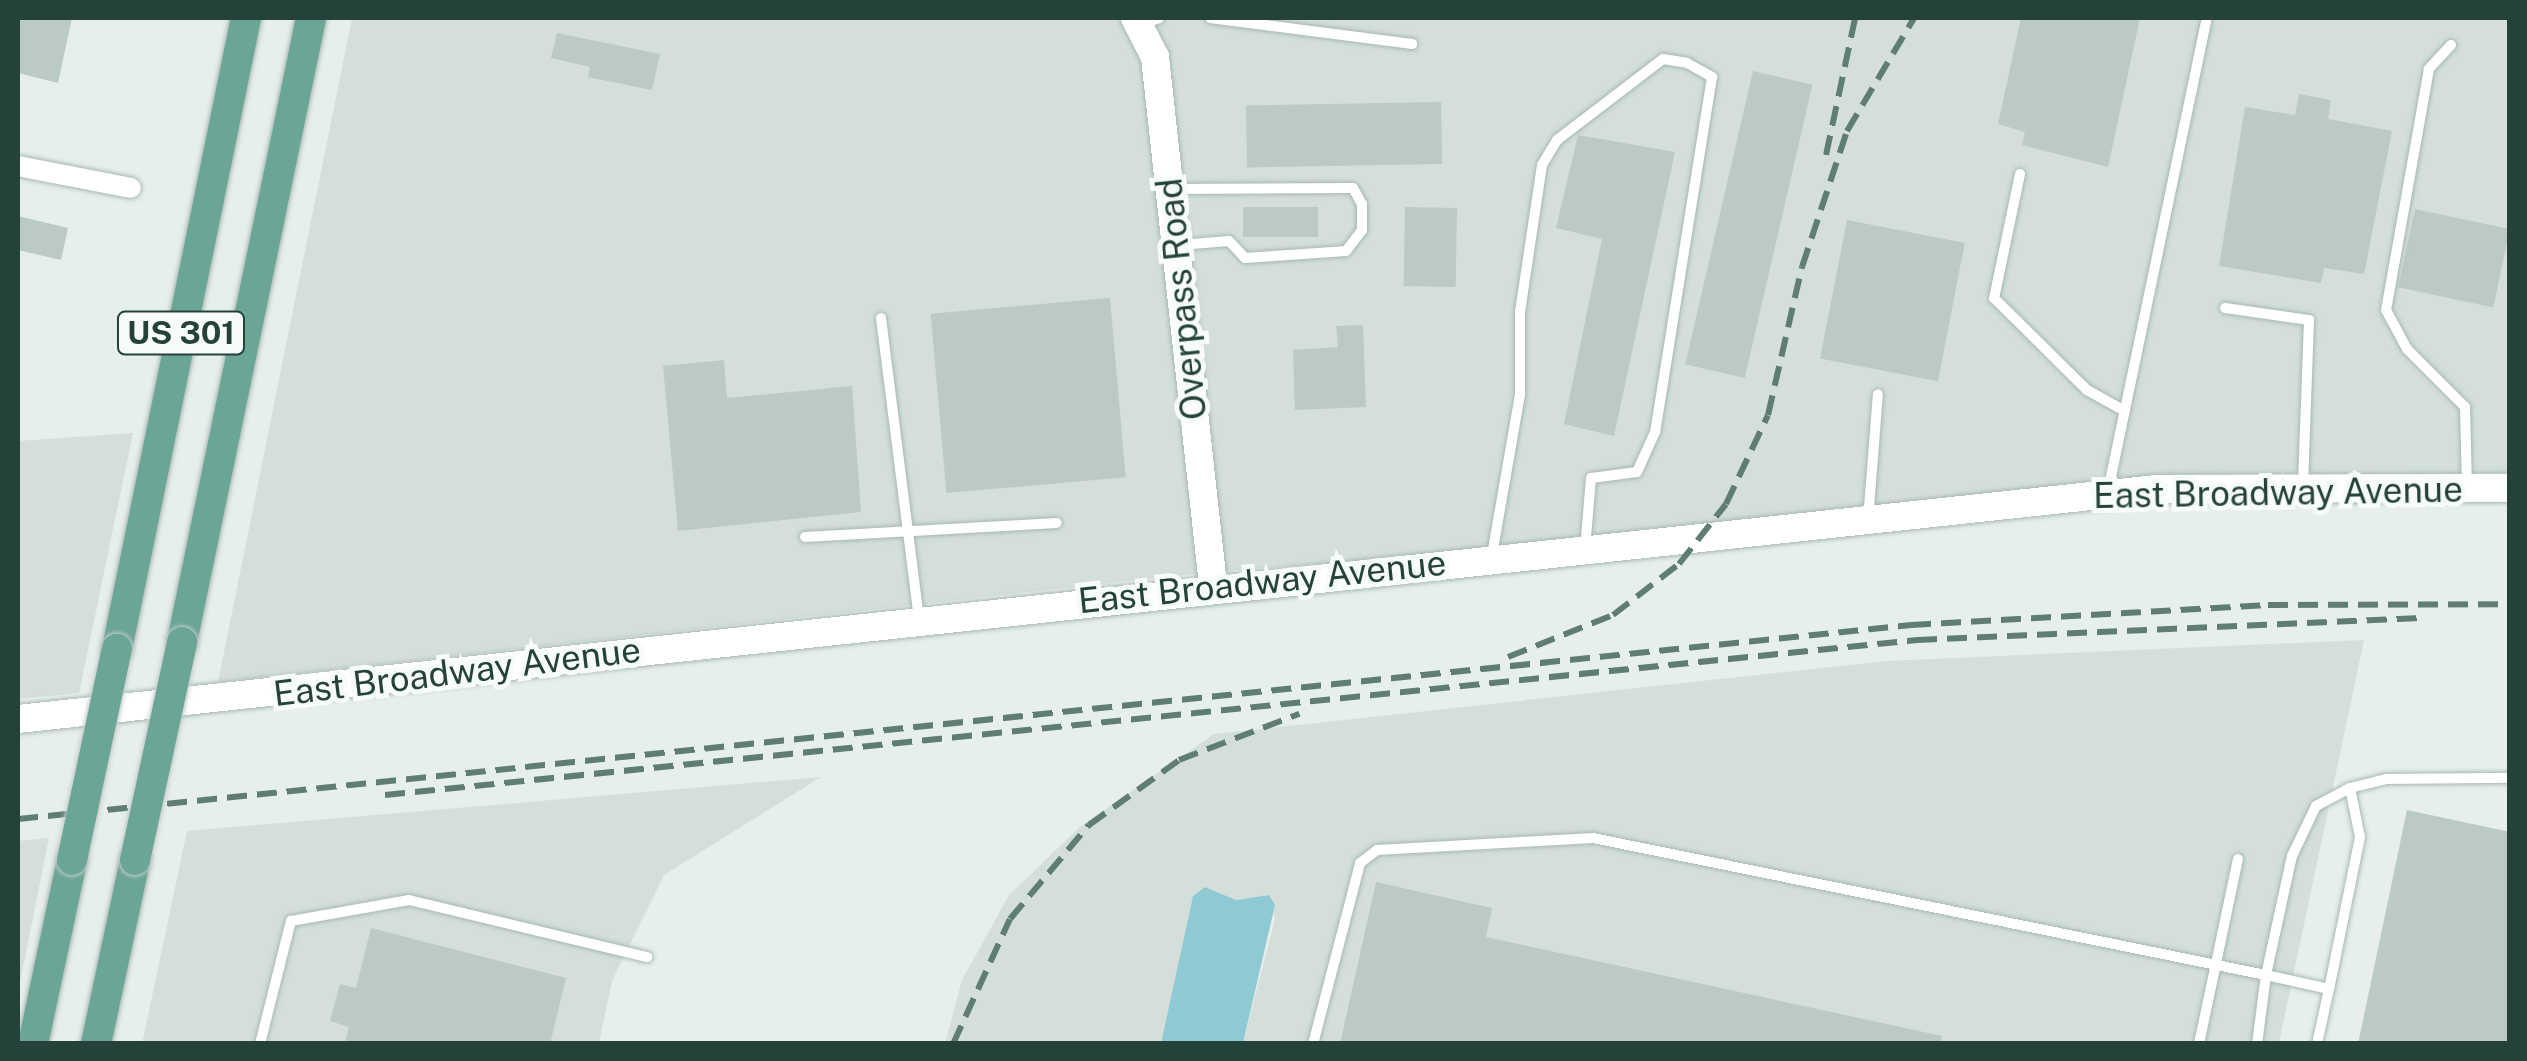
<!DOCTYPE html>
<html>
<head>
<meta charset="utf-8">
<style>
  body { margin:0 }
  #map { position:relative; width:2527px; height:1061px; overflow:hidden; background:#e6efeb; font-family:"Public Sans",sans-serif }
  div>[style] { position:absolute }
  .built>* { inset:0; background:#d4dfda }
  .water>* { inset:0; background:#8ec9d4 }
  .building>* { inset:0; background:#bbcac4; transform-origin:0 0 }
  .roads { filter:drop-shadow(0 0 2px #a8b8b2) drop-shadow(0 0 2px #a8b8b2) }
  .lane>* { height:10px; margin:-5px; padding:0 5px; transform-origin:5px; border-radius:5px; background:#fff }
  .street>* { height:20px; margin:-10px; padding:0 10px; transform-origin:10px; border-radius:10px; background:#fff }
  .secondary>* { height:28px; margin:-14px; padding:0 14px; transform-origin:14px; border-radius:14px; background:#fff }
  .primary>* { height:30px; margin:-15px; padding:0 15px; transform-origin:15px; border-radius:15px; background:#6aa596 }
  .rail>* { height:6px; margin-top:-3px; transform-origin:0; background:repeating-linear-gradient(90deg,#5f7d75 0 20px,transparent 0 30px) }
  .bridges { filter:drop-shadow(0 0 2px #c2cac8) drop-shadow(0 0 2px #c2cac8) }
  .primary-bridge>* { height:30px; margin:-15px; padding:0 15px; transform-origin:15px; border-radius:15px; background:#6aa596 }
  span { translate:-50% -50%; white-space:nowrap; text-align:center; line-height:1.15; -webkit-text-stroke:10px #f7fbf9; paint-order:stroke }
  .shield-label span { padding:2px 8px; background:#f7fbf9; border:2px solid; border-radius:8px; -webkit-text-stroke-width:0 }
  .shield-label { font-size:32px; color:#24423a; font-weight:700 }
  .street-label { font-size:35px; color:#24423a }
  .frame { position:absolute; inset:0; border:20px solid #24423a; pointer-events:none }
</style>
</head>
<body>
<div id="map">
  <div class="built">
    <i style="clip-path:polygon(352px 18px,1121px 18px,1144px 62px,1201px 573px,218px 682px)"></i>
    <i style="clip-path:polygon(1150px 18px,2509px 18px,2509px 475px,1223px 571px)"></i>
    <i style="clip-path:polygon(133px 433px,79px 693px,18px 699px,18px 441px)"></i>
    <i style="clip-path:polygon(2364px 640px,2279px 1043px,1243px 1043px,1275px 919px,1269px 895px,1236px 900px,1205px 887px,1193px 896px,1161px 1043px,945px 1044px,962px 980px,1009px 895px,1081px 826px,1214px 734px,1887px 661px)"></i>
    <i style="clip-path:polygon(821px 777px,664px 875px,612px 981px,599px 1043px,142px 1044px,187px 831px)"></i>
    <i style="clip-path:polygon(49px 838px,18px 992px,18px 841px)"></i>
  </div>
  <div class="water">
    <i style="clip-path:polygon(1205px 887px,1236px 900px,1269px 895px,1275px 905px,1243px 1043px,1161px 1043px,1193px 896px)"></i>
  </div>
  <div class="building">
    <i style="clip-path:polygon(20px 18px,72px 18px,58px 83px,18px 73px)"></i>
    <i style="clip-path:polygon(2021px 18px,2140px 18px,2108px 167px,2022px 145px,2025px 132px,1998px 124px)"></i>
    <i style="clip-path:polygon(557px 33px,660px 54px,652px 90px,588px 77px,590px 67px,551px 58px)"></i>
    <i style="left:1753px;top:71px;width:61px;height:301px;rotate:13deg"></i>
    <i style="clip-path:polygon(2299px 94px,2331px 100px,2328px 119px,2392px 131px,2364px 274px,2324px 268px,2321px 283px,2219px 266px,2245px 107px,2295px 115px)"></i>
    <i style="left:1441px;top:102px;width:62px;height:195px;rotate:89deg"></i>
    <i style="clip-path:polygon(1578px 135px,1675px 152px,1614px 436px,1564px 424px,1602px 239px,1556px 228px)"></i>
    <i style="left:1318px;top:207px;width:30px;height:75px;rotate:90deg"></i>
    <i style="left:1405px;top:207px;width:52px;height:79px;rotate:1deg"></i>
    <i style="left:2415px;top:209px;width:97px;height:80px;rotate:12deg"></i>
    <i style="clip-path:polygon(18px 216px,68px 228px,61px 260px,18px 250px)"></i>
    <i style="left:1847px;top:220px;width:120px;height:141px;rotate:11deg"></i>
    <i style="left:1110px;top:298px;width:180px;height:180px;rotate:85deg"></i>
    <i style="clip-path:polygon(1363px 325px,1366px 407px,1295px 410px,1293px 350px,1338px 347px,1336px 326px)"></i>
    <i style="clip-path:polygon(724px 360px,727px 398px,852px 386px,861px 512px,678px 531px,663px 366px)"></i>
    <i style="clip-path:polygon(2407px 810px,2510px 832px,2510px 1044px,2358px 1044px)"></i>
    <i style="clip-path:polygon(1376px 882px,1492px 908px,1486px 937px,1942px 1036px,1941px 1044px,1340px 1044px)"></i>
    <i style="clip-path:polygon(371px 928px,566px 978px,550px 1044px,345px 1044px,349px 1027px,330px 1021px,340px 984px,356px 988px)"></i>
  </div>
  <div class="roads">
    <div class="lane">
      <i style="left:1210px;top:18px;width:204px;rotate:7.3deg"></i>
      <i style="left:1141px;top:24px;width:19px;rotate:-18deg"></i>
      <i style="left:2451px;top:45px;width:33px;rotate:133deg"></i>
      <i style="left:2429px;top:69px;width:245px;rotate:100.1deg"></i>
      <i style="left:2386px;top:310px;width:44px;rotate:61.7deg"></i>
      <i style="left:2407px;top:349px;width:82px;rotate:45deg"></i>
      <i style="left:2465px;top:407px;width:80px;rotate:88.6deg"></i>
      <i style="left:2020px;top:174px;width:127px;rotate:101.8deg"></i>
      <i style="left:1994px;top:298px;width:131px;rotate:44.7deg"></i>
      <i style="left:2087px;top:390px;width:43px;rotate:28.9deg"></i>
      <i style="left:1171px;top:189px;width:182px;rotate:-0.3deg"></i>
      <i style="left:1353px;top:188px;width:18px;rotate:61deg"></i>
      <i style="left:1362px;top:204px;width:26px;rotate:90deg"></i>
      <i style="left:1362px;top:230px;width:26px;rotate:127deg"></i>
      <i style="left:1346px;top:251px;width:101px;rotate:176deg"></i>
      <i style="left:1245px;top:258px;width:23px;rotate:-133deg"></i>
      <i style="left:1229px;top:241px;width:50px;rotate:175.4deg"></i>
      <i style="left:2225px;top:308px;width:85px;rotate:8.1deg"></i>
      <i style="left:2309px;top:320px;width:167px;rotate:92.1deg"></i>
      <i style="left:881px;top:318px;width:302px;rotate:82.8deg"></i>
      <i style="left:2108px;top:491px;width:483px;rotate:-78.2deg"></i>
      <i style="left:1868px;top:520px;width:126px;rotate:-85.5deg"></i>
      <i style="left:805px;top:537px;width:252px;rotate:-3.2deg"></i>
      <i style="left:1492px;top:555px;width:163px;rotate:-80.1deg"></i>
      <i style="left:1520px;top:394px;width:82px;rotate:-90deg"></i>
      <i style="left:1520px;top:312px;width:149px;rotate:-81.5deg"></i>
      <i style="left:1542px;top:165px;width:29px;rotate:-59deg"></i>
      <i style="left:1557px;top:140px;width:133px;rotate:-37.4deg"></i>
      <i style="left:1663px;top:59px;width:24px;rotate:9deg"></i>
      <i style="left:1687px;top:63px;width:29px;rotate:29deg"></i>
      <i style="left:1712px;top:77px;width:360px;rotate:99.1deg"></i>
      <i style="left:1655px;top:432px;width:44px;rotate:114.2deg"></i>
      <i style="left:1637px;top:472px;width:46px;rotate:172.6deg"></i>
      <i style="left:1591px;top:478px;width:71px;rotate:94.8deg"></i>
      <i style="left:2350px;top:788px;width:50px;rotate:78.5deg"></i>
      <i style="left:2360px;top:837px;width:155px;rotate:101.5deg"></i>
      <i style="left:2329px;top:989px;width:65px;rotate:-167.5deg"></i>
      <i style="left:2266px;top:975px;width:122px;rotate:-77.7deg"></i>
      <i style="left:2292px;top:856px;width:55px;rotate:-64.4deg"></i>
      <i style="left:2316px;top:806px;width:38px;rotate:-28deg"></i>
      <i style="left:2350px;top:788px;width:37px;rotate:-14deg"></i>
      <i style="left:2386px;top:779px;width:124px;rotate:-0.5deg"></i>
      <i style="left:260px;top:1044px;width:127px;rotate:-75.9deg"></i>
      <i style="left:291px;top:921px;width:120px;rotate:-10.1deg"></i>
      <i style="left:409px;top:900px;width:245px;rotate:13.5deg"></i>
      <i style="left:1313px;top:1044px;width:187px;rotate:-75.4deg"></i>
      <i style="left:1360px;top:863px;width:21px;rotate:-37deg"></i>
      <i style="left:1377px;top:850px;width:216px;rotate:-3.2deg"></i>
      <i style="left:1593px;top:838px;width:687px;rotate:11.51deg"></i>
      <i style="left:2266px;top:975px;width:70px;rotate:97.4deg"></i>
      <i style="left:2199px;top:1044px;width:189px;rotate:-78.1deg"></i>
      <i style="left:2317px;top:1044px;width:56px;rotate:-77.7deg"></i>
    </div>
    <div class="street">
      <i style="left:18px;top:166px;width:115px;rotate:11deg"></i>
    </div>
    <div class="secondary">
      <i style="left:1135px;top:18px;width:44px;rotate:62.9deg"></i>
      <i style="left:1155px;top:57px;width:531px;rotate:83.73deg"></i>
      <i style="left:18px;top:719px;width:2149px;rotate:-6.14deg"></i>
      <i style="left:2155px;top:489px;width:355px;rotate:-0.2deg"></i>
    </div>
    <div class="primary">
      <i style="left:182px;top:642px;width:637px;rotate:-78.32deg"></i>
      <i style="left:117px;top:649px;width:644px;rotate:-78.45deg"></i>
      <i style="left:33px;top:1044px;width:188px;rotate:-78deg"></i>
      <i style="left:96px;top:1044px;width:188px;rotate:-78deg"></i>
    </div>
  </div>
  <div class="rail">
    <i style="left:1826px;top:155px;width:140px;rotate:-78deg"></i>
    <i style="left:1508px;top:657px;width:113px;rotate:-21.8deg"></i>
    <i style="left:1613px;top:615px;width:83px;rotate:-37.7deg"></i>
    <i style="left:1679px;top:564px;width:76px;rotate:-51.9deg"></i>
    <i style="left:1726px;top:504px;width:98px;rotate:-64.7deg"></i>
    <i style="left:1768px;top:415px;width:152px;rotate:-77.1deg"></i>
    <i style="left:1802px;top:267px;width:143px;rotate:-71.7deg"></i>
    <i style="left:1847px;top:131px;width:131px;rotate:-59.3deg"></i>
    <i style="left:385px;top:795px;width:1540px;rotate:-5.78deg"></i>
    <i style="left:1917px;top:640px;width:504px;rotate:-2.5deg"></i>
    <i style="left:18px;top:819px;width:1903px;rotate:-5.85deg"></i>
    <i style="left:1911px;top:625px;width:358px;rotate:-3.2deg"></i>
    <i style="left:2268px;top:605px;width:242px;rotate:-0.2deg"></i>
    <i style="left:953px;top:1044px;width:137px;rotate:-65.5deg"></i>
    <i style="left:1010px;top:919px;width:123px;rotate:-50deg"></i>
    <i style="left:1089px;top:825px;width:111px;rotate:-35.8deg"></i>
    <i style="left:1179px;top:760px;width:129px;rotate:-21deg"></i>
  </div>
  <div class="bridges">
    <div class="primary-bridge">
      <i style="left:72px;top:860px;width:216px;rotate:-78deg"></i>
      <i style="left:135px;top:860px;width:223px;rotate:-77.8deg"></i>
    </div>
  </div>
  <div class="shield-label">
    <span style="left:181px;top:333px">US 301</span>
  </div>
  <div class="street-label">
    <span style="left:1182px;top:299px;rotate:-96deg">Overpass Road</span>
    <span style="left:2278px;top:493px;rotate:-1deg">East Broadway Avenue</span>
    <span style="left:1262px;top:582px;rotate:-6deg">East Broadway Avenue</span>
    <span style="left:457px;top:672px;rotate:-7deg">East Broadway Avenue</span>
  </div>
  <div class="frame"></div>
</div>
</body>
</html>
